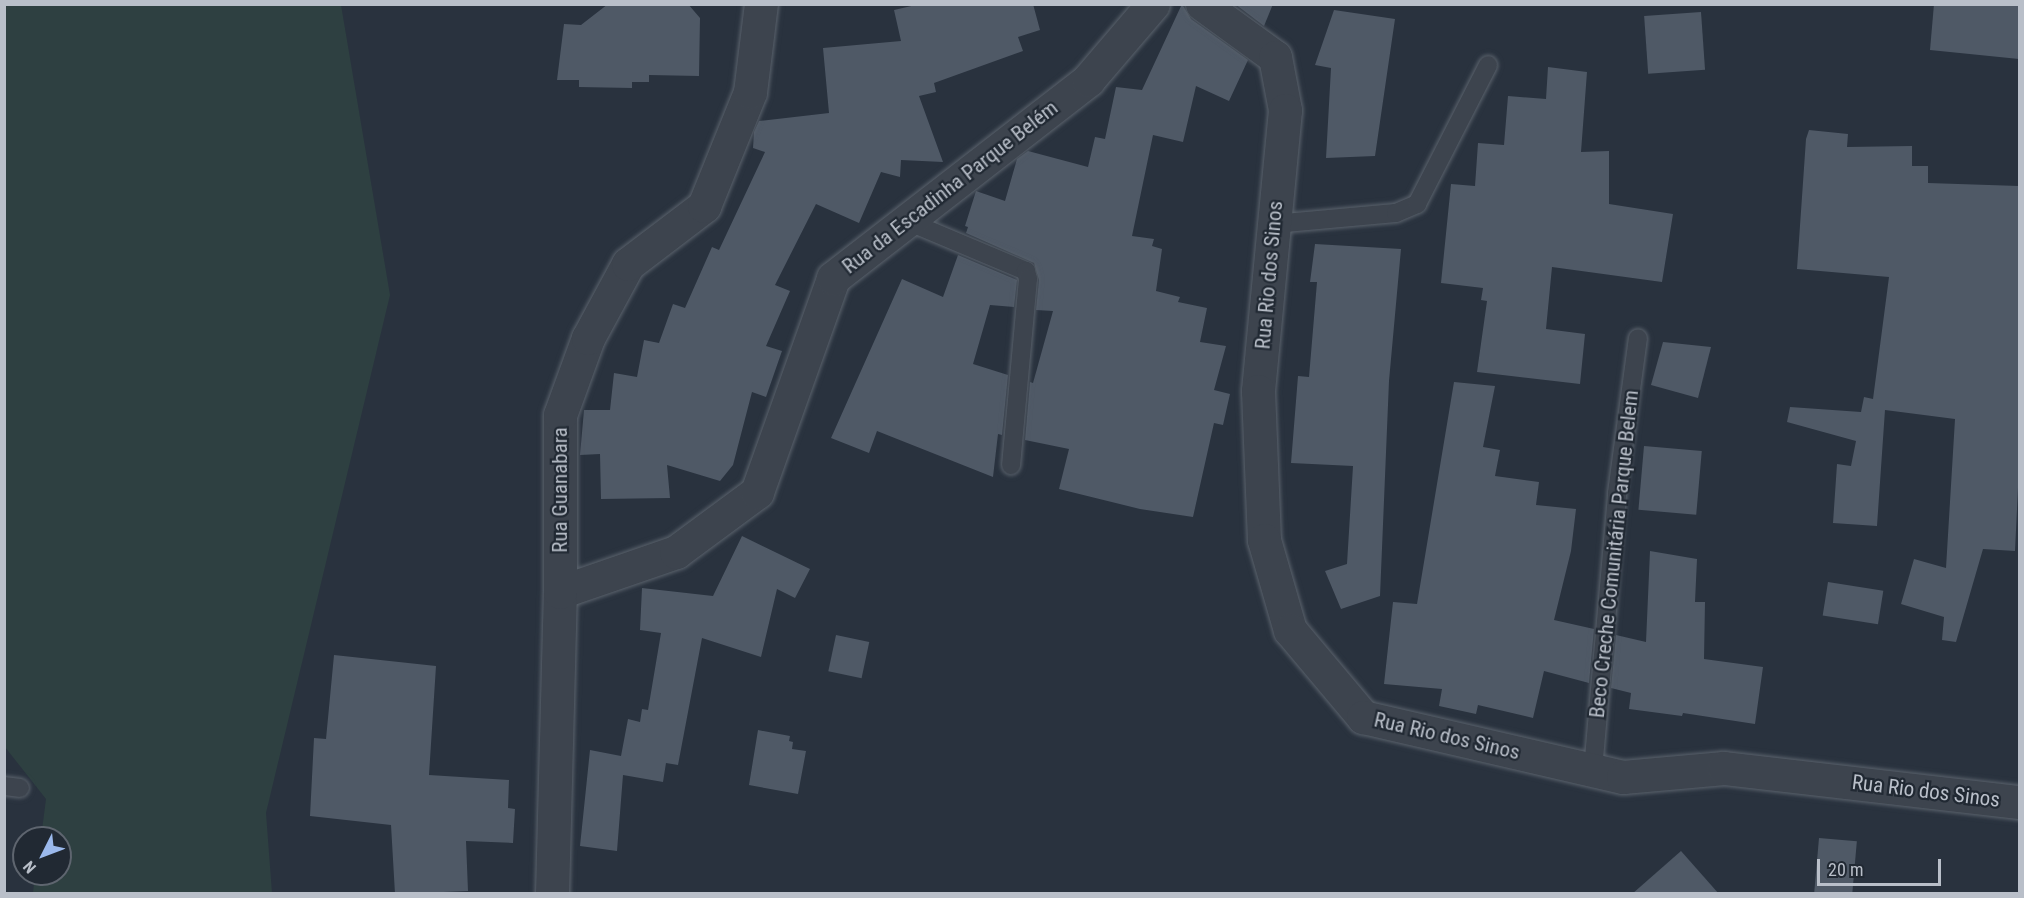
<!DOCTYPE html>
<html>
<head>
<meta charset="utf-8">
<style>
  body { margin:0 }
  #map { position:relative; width:2024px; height:898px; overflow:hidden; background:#29323e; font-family:"Roboto Condensed",sans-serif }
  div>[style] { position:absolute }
  .green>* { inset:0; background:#2e4041 }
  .building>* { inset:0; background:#4f5966; transform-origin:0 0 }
  .roads { filter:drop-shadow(0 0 2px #5a626c) drop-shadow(0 0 2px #5a626c) }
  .lane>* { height:18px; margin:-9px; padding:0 9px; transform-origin:9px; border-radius:9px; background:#3d444e }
  .street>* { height:33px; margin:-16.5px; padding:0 16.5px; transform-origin:16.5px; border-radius:16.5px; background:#3d444e }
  span { translate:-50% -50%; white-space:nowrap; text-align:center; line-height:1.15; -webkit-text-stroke:4.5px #212933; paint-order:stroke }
  .street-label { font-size:21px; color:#b9bfc9 }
  .frame { position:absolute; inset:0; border:6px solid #b9bfc9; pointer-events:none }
  .north { position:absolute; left:12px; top:826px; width:60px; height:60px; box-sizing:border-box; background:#212933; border:2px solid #5e656f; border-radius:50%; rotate:228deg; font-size:16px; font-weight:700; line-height:24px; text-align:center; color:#b9bfc9 }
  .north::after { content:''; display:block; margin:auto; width:21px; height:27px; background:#9bb9ec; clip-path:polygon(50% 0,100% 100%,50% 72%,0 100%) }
  .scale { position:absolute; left:1817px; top:859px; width:124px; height:27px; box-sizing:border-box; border:3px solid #b9bfc9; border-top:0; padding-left:8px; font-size:18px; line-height:21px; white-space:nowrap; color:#b9bfc9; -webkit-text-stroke:4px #212933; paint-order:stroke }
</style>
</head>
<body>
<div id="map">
  <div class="green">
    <i style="clip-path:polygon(5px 4px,341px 5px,390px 295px,266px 813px,272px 893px,33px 893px,35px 874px,60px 874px,60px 838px,41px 838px,46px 799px,5px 747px)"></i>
  </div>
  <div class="building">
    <i style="clip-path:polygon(608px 4px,688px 4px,700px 18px,699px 76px,649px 75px,649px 82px,632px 82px,632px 88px,579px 87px,579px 80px,557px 80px,564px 24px,581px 25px)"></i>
    <i style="clip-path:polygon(920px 4px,1033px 4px,1040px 30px,1018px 37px,1023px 51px,934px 83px,936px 92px,919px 96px,943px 162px,901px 160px,900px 177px,881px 172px,859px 223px,816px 204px,775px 285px,790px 291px,766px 346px,782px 351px,766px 397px,752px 392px,733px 465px,720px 481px,667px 465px,670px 498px,601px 499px,600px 454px,580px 455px,584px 410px,610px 410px,614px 373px,637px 377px,644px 340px,659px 343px,673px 304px,685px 308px,712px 247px,719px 250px,765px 152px,753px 148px,754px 132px,759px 121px,829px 113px,823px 48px,901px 41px,894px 10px)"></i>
    <i style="clip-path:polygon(1182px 4px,1191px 19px,1248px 60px,1229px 101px,1196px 86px,1183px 142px,1153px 135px,1132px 236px,1154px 239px,1152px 246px,1162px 249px,1156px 291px,1180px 297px,1178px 302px,1207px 308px,1200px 342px,1226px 346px,1214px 390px,1230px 394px,1223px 425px,1214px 423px,1193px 517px,1140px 509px,1059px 489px,1069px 449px,1025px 440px,1030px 382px,1033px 383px,1053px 311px,1036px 310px,1039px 280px,1034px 263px,966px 233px,968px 227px,965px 226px,976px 191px,1005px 201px,1017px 159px,1028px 151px,1088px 167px,1095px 137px,1105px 139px,1116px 87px,1142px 90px)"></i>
    <i style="clip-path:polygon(1235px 4px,1273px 4px,1264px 26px)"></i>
    <i style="clip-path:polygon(1934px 4px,2019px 4px,2019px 59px,1930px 50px)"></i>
    <i style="clip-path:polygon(1334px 10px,1395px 19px,1375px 156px,1326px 158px,1331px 68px,1315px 65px)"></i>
    <i style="left:1701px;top:12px;width:58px;height:57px;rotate:86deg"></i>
    <i style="clip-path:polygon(1548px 67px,1587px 72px,1581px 152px,1609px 151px,1609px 204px,1673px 214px,1662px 282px,1552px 267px,1546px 329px,1585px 334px,1580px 384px,1477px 372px,1487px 301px,1481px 300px,1483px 288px,1441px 283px,1451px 184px,1475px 186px,1478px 143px,1504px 145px,1508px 96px,1546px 99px)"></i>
    <i style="clip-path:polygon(1809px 130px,1848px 134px,1847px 147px,1912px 146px,1912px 166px,1928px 166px,1928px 183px,2019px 186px,2019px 467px,2015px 551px,1983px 549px,1956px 642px,1942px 640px,1944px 617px,1901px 604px,1914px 559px,1946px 568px,1955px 419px,1885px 410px,1877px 526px,1833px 523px,1837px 464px,1851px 466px,1856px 441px,1787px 422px,1790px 407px,1861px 412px,1864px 397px,1873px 399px,1889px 277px,1797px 269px,1806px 139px)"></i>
    <i style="clip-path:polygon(1315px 244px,1401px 249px,1389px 381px,1380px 596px,1341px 609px,1325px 571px,1347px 564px,1353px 466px,1291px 463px,1298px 376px,1309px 377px,1317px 282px,1310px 282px)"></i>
    <i style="clip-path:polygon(958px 255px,1017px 280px,1014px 307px,990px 305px,973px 364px,1008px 375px,1002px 435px,998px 434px,993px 477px,877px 431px,869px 453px,831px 438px,902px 279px,943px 297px)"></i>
    <i style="clip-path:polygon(1663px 342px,1711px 347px,1698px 398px,1651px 385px)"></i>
    <i style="clip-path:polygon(1454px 382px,1495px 386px,1483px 447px,1500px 450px,1495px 476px,1539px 482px,1536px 505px,1576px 509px,1571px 551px,1554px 620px,1594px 629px,1589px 683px,1544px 671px,1533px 718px,1478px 705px,1476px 714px,1439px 706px,1442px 689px,1384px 684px,1393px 602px,1417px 604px)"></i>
    <i style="left:1644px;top:446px;width:58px;height:64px;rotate:5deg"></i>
    <i style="clip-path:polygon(742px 536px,810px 569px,795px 598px,777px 589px,761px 657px,702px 638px,678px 765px,666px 763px,663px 782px,623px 775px,617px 851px,580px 846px,590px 750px,621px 756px,628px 719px,640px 722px,642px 709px,648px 710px,661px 633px,640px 630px,642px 588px,713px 596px)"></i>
    <i style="clip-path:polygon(1650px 551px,1697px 559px,1695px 602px,1705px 602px,1704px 659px,1763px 667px,1755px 724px,1683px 713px,1682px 716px,1629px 709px,1631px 693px,1611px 688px,1616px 635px,1646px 642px)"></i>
    <i style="left:1828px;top:582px;width:56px;height:34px;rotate:9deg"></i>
    <i style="left:836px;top:635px;width:34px;height:37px;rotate:12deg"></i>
    <i style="clip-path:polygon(334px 655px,436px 666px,429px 775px,509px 780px,508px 808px,515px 809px,513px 843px,466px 841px,468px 891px,395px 894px,391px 825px,310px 816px,314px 738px,326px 739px)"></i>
    <i style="clip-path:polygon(758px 730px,790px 736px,789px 741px,793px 742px,792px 749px,806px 751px,798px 794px,749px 785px)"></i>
    <i style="left:1819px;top:838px;width:38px;height:56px;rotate:5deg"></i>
    <i style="clip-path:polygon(1681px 851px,1719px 894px,1632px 894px)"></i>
  </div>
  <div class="roads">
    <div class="lane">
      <i style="left:907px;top:221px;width:129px;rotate:22.8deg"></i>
      <i style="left:1026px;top:271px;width:8px;rotate:76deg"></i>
      <i style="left:1028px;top:279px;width:187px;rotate:95.2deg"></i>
      <i style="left:1274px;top:224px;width:122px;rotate:-5.2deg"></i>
      <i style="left:1396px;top:213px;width:23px;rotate:-23deg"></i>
      <i style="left:1417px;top:204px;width:156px;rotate:-62.9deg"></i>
      <i style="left:1593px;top:770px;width:278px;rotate:-85deg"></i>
      <i style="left:1617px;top:493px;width:156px;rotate:-82.3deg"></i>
      <i style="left:4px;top:786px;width:16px;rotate:7deg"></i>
    </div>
    <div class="street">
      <i style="left:1202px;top:4px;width:90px;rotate:36deg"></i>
      <i style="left:1275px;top:57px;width:54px;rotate:79.3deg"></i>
      <i style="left:1285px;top:110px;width:282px;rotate:95.5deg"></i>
      <i style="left:1258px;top:391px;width:149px;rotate:87.7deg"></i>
      <i style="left:1264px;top:540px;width:94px;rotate:73.9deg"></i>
      <i style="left:1290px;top:630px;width:114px;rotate:50deg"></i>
      <i style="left:1363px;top:717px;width:267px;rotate:13deg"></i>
      <i style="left:1623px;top:777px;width:101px;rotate:-5.1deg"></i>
      <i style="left:1724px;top:768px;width:298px;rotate:6.6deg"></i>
      <i style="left:560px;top:592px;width:123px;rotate:-19deg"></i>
      <i style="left:676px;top:552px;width:101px;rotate:-36.5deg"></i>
      <i style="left:757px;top:492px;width:227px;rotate:-70.4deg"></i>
      <i style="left:833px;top:278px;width:323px;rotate:-37.8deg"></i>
      <i style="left:1088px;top:80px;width:100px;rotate:-49.5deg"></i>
      <i style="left:552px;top:894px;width:302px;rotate:-88.5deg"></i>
      <i style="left:560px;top:592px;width:177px;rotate:-90deg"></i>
      <i style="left:560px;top:415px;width:82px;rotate:-70deg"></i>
      <i style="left:588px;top:338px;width:84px;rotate:-61.6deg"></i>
      <i style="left:628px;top:264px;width:96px;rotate:-37.3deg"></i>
      <i style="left:704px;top:206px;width:123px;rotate:-68deg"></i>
      <i style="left:750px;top:92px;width:89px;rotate:-82.9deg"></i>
    </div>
  </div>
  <div class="street-label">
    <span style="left:950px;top:187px;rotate:-38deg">Rua da Escadinha Parque Belém</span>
    <span style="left:1269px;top:275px;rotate:-85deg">Rua Rio dos Sinos</span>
    <span style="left:560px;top:490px;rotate:-90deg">Rua Guanabara</span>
    <span style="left:1614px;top:554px;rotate:-84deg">Beco Creche Comunitária Parque Belem</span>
    <span style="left:1447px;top:736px;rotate:13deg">Rua Rio dos Sinos</span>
    <span style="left:1926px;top:791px;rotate:7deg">Rua Rio dos Sinos</span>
  </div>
  <div class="frame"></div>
  <div class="north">N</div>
  <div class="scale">20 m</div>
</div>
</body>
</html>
